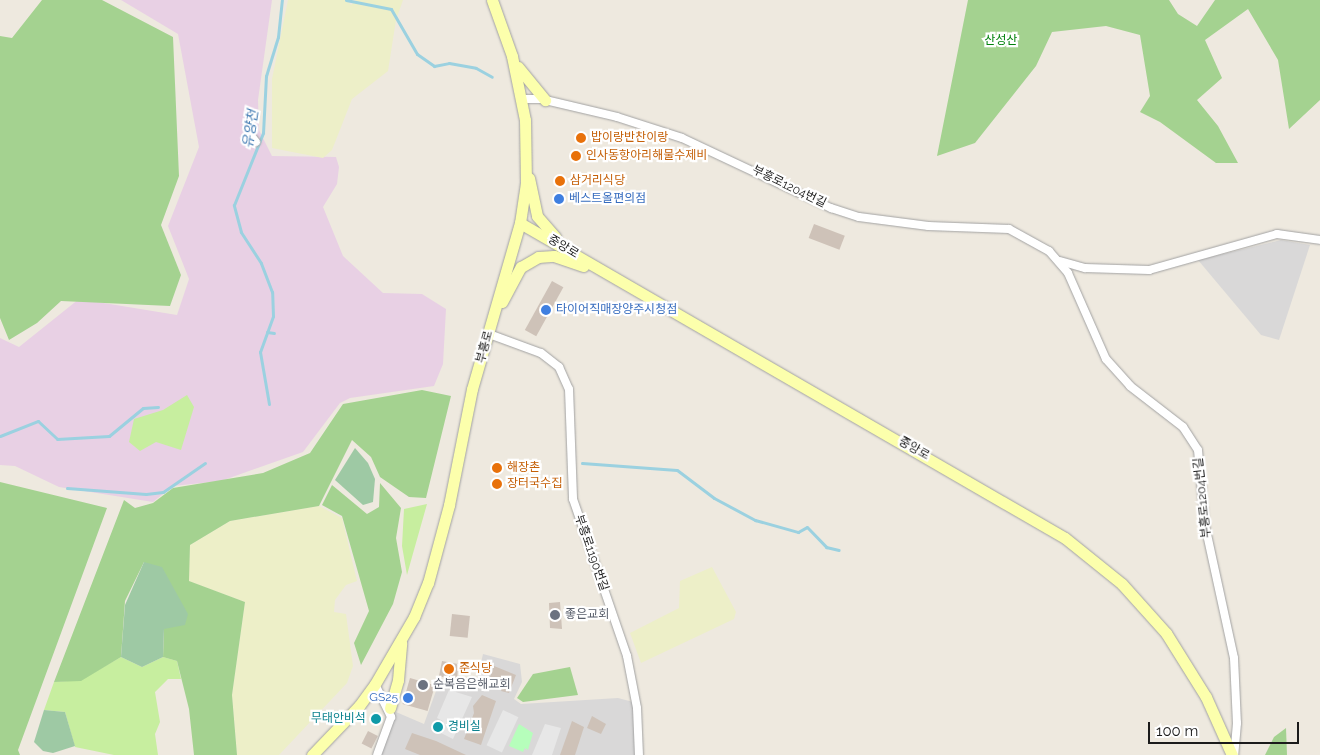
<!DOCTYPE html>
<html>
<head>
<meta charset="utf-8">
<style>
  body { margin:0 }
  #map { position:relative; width:1320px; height:755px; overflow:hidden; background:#eee9df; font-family:Raleway,"Noto Sans KR",sans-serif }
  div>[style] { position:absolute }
  .residential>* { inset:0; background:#d9d8d8 }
  .industrial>* { inset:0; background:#e8d0e4 }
  .farmland>* { inset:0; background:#edefc8 }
  .grass>* { inset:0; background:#c7ee9f }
  .forest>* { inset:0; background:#a4d290 }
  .cemetery>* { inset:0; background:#9ec9a4 }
  .park>* { inset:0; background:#b6febb }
  .parking>* { inset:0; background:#e7e7e7; transform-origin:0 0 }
  .stream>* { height:3px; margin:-1.5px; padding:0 1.5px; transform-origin:1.5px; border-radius:1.5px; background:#9bd1e0 }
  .building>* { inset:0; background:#cec2b8; transform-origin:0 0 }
  .roads { filter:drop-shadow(0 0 1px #a2a2a2) drop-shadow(0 0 1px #a2a2a2) }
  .minor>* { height:8px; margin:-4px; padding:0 4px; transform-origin:4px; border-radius:4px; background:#fff }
  .secondary>* { height:11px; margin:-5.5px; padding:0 5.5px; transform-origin:5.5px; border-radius:5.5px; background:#fcffac }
  .dots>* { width:14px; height:14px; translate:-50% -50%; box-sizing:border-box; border:2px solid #fff; border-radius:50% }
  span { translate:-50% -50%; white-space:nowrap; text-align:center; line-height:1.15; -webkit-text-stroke:4.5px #fff; paint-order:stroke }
  .park-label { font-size:12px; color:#01810b }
  .food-label { font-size:12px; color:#c56008 }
  .left { translate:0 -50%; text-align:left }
  .street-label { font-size:12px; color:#1b1b1b }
  .shop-label { font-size:12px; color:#366cbe }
  .right { translate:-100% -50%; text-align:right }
  .worship-label { font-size:12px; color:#5b616d }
  .culture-label { font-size:12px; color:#0d838f }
  .water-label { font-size:14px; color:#407ab2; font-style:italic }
  .scale { position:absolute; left:1148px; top:722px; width:151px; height:22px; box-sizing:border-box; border:2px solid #1b1b1b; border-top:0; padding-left:6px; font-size:15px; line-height:18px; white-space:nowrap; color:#1b1b1b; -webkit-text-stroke:4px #fff; paint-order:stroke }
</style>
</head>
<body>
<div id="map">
  <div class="residential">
    <i style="clip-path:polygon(1281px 240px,1310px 245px,1279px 340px,1261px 335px,1198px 260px)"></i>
    <i style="clip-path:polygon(483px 654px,520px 664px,522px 682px,514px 699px,521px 704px,618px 698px,633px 702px,635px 755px,381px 755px,396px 712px,424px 724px,440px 680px,476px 684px)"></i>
  </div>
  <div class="industrial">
    <i style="clip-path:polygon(121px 0,272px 0,258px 100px,259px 130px,272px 156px,336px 157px,339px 167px,337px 184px,323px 207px,343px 256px,383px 293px,422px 294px,446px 309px,443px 364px,434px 386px,350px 398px,340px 403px,303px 452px,221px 481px,173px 486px,153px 502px,59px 487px,15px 466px,0 465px,0 338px,19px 347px,79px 299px,177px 315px,189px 279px,168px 226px,199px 147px,178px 34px)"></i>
  </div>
  <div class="farmland">
    <i style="clip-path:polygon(288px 0,347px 0,351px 5px,356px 0,403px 0,396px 20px,388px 71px,352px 99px,332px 150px,323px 158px,272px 148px,272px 79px)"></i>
    <i style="clip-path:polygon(319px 506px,342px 518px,357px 581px,346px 585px,335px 600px,334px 612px,346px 614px,353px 666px,347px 683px,279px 755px,237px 755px,232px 695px,245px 602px,188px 581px,190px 545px,230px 521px)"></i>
    <i style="clip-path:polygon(712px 567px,736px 612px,734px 619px,641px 663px,630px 633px,679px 608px,680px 581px)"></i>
  </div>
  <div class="grass">
    <i style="clip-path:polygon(187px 395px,194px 407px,181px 450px,156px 442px,140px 451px,129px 442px,134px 419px,163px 410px)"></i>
    <i style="clip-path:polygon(427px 504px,412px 557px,407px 575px,402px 546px,404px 509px)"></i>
    <i style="clip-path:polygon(121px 657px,142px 667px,163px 657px,177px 661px,181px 679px,168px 679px,155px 692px,160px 722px,155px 734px,158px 755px,114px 755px,75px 747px,65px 712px,44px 710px,54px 682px,81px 680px)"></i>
  </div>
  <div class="forest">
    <i style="clip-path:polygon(42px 0,102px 0,173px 37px,179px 176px,161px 225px,181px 275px,170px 306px,61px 301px,37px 323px,9px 340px,0 318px,0 36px,12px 38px)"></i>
    <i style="clip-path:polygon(968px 0,1169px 0,1178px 14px,1197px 26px,1215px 0,1320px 0,1320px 100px,1289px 129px,1278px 60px,1248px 9px,1205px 40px,1222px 78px,1197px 100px,1218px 126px,1238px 163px,1216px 163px,1160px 122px,1140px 112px,1150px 96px,1140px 35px,1106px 26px,1052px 32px,1036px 66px,975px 143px,937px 156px)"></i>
    <i style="clip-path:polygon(422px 390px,451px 396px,426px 498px,409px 497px,380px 477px,371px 457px,352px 440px,319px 506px,230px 521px,190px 545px,189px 581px,245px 602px,232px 695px,237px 755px,194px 755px,189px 709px,177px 661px,163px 657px,164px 629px,144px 562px,125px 601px,121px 657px,81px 681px,54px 682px,124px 500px,135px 508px,153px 503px,173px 488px,263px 473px,310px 453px,343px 404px)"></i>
    <i style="clip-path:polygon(0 482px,107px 508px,18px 750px,20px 755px,0 755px)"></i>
    <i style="clip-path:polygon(380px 483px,401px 508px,396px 538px,402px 572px,393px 604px,361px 665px,354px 643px,369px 611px,342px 516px,322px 505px,332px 485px,367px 514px,379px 507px)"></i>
    <i style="clip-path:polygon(570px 667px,578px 695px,523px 702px,517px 698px,533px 674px)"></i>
    <i style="clip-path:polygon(1286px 728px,1287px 755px,1265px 755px,1274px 737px)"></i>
  </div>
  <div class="cemetery">
    <i style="clip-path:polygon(355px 448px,368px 463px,375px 479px,373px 502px,363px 505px,335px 480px)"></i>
    <i style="clip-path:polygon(144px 562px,162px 567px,188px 614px,185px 625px,164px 629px,163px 657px,142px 667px,121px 657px,125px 605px)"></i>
    <i style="clip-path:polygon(44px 710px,65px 712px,75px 746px,53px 753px,43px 751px,34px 742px)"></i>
  </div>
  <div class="park">
    <i style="clip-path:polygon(519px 724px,533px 733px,528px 750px,525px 748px,523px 752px,509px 746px)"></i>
  </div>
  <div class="parking">
    <i style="clip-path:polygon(449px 690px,472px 697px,453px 739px,441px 733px,443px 721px,437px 718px)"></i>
    <i style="left:503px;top:710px;width:17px;height:39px;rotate:25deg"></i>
    <i style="clip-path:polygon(545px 724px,561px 728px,552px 755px,532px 755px)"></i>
  </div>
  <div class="stream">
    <i style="left:346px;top:0;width:46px;rotate:11.3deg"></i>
    <i style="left:391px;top:9px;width:52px;rotate:60deg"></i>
    <i style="left:417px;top:54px;width:21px;rotate:35deg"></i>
    <i style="left:434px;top:66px;width:15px;rotate:-11deg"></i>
    <i style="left:449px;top:63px;width:27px;rotate:10deg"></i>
    <i style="left:476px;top:68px;width:18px;rotate:29deg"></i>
    <i style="left:267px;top:332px;width:7px;rotate:8deg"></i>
    <i style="left:269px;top:404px;width:53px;rotate:-99.8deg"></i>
    <i style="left:260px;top:352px;width:38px;rotate:-70deg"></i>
    <i style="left:273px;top:316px;width:24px;rotate:-92deg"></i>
    <i style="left:272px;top:292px;width:31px;rotate:-111deg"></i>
    <i style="left:261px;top:263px;width:37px;rotate:-123deg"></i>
    <i style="left:241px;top:232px;width:28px;rotate:-105deg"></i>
    <i style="left:234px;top:205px;width:78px;rotate:-68.1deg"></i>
    <i style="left:263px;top:133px;width:57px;rotate:-87deg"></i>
    <i style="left:266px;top:76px;width:41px;rotate:-72.9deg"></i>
    <i style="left:278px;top:37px;width:37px;rotate:-84deg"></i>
    <i style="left:0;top:436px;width:41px;rotate:-21.5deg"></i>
    <i style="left:38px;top:421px;width:26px;rotate:43deg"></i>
    <i style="left:57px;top:439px;width:52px;rotate:-3.3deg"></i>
    <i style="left:109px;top:436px;width:44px;rotate:-39.5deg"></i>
    <i style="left:143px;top:408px;width:15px;rotate:-4deg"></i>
    <i style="left:582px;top:463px;width:95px;rotate:4.2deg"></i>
    <i style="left:677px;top:470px;width:46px;rotate:37.1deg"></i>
    <i style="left:714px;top:498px;width:47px;rotate:28.2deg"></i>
    <i style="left:755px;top:520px;width:45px;rotate:15.6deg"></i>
    <i style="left:798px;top:532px;width:10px;rotate:-29deg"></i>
    <i style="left:807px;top:527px;width:28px;rotate:46deg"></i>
    <i style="left:826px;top:547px;width:13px;rotate:13deg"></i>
    <i style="left:67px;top:488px;width:79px;rotate:4.3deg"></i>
    <i style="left:146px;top:494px;width:17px;rotate:-7deg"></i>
    <i style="left:163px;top:492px;width:51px;rotate:-34.6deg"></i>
  </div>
  <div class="building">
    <i style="left:814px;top:224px;width:33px;height:15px;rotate:21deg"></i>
    <i style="left:552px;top:281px;width:13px;height:56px;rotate:29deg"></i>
    <i style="clip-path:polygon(560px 602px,562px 629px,550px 628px,549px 603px)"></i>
    <i style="left:452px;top:614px;width:18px;height:22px;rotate:6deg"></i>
    <i style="clip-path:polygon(442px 661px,458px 664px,457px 681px,439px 676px)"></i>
    <i style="clip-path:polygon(494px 666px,516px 675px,509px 693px,501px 691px,504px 684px,490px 677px)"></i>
    <i style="left:410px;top:678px;width:26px;height:27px;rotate:16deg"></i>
    <i style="clip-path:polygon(482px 695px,496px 701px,481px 745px,464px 739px,474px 713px,473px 706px)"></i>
    <i style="clip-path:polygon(592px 716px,606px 724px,601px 734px,587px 728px)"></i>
    <i style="clip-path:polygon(572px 721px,584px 727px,575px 755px,560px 755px)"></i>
    <i style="left:368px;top:731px;width:11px;height:14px;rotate:27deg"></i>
    <i style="clip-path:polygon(412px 733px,436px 741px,466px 755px,420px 755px,405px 749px)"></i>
  </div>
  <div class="roads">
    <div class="minor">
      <i style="left:520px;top:99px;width:21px"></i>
      <i style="left:541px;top:99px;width:78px;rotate:13.3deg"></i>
      <i style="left:617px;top:117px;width:68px;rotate:17.9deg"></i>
      <i style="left:682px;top:138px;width:165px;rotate:25.2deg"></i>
      <i style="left:831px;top:208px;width:29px;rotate:18deg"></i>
      <i style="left:859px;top:217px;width:70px;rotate:7.4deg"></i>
      <i style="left:928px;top:226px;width:81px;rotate:2.1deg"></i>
      <i style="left:1009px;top:229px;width:46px;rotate:28.8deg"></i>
      <i style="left:1049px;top:251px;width:29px;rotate:49deg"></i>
      <i style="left:1068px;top:273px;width:94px;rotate:66.2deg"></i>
      <i style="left:1106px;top:359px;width:36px;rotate:48deg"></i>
      <i style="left:1130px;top:386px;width:67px;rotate:37.7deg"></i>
      <i style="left:1183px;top:427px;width:27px;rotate:57deg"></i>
      <i style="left:1198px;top:450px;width:75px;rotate:84.7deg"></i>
      <i style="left:1205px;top:525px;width:136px;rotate:77.7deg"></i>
      <i style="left:1234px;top:658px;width:65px;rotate:87.4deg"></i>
      <i style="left:1237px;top:723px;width:32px;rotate:95deg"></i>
      <i style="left:253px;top:138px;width:5px;rotate:53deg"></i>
      <i style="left:1060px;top:261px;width:26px;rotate:16deg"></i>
      <i style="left:1085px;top:268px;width:64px;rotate:1.8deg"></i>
      <i style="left:1149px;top:270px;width:133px;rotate:-15.7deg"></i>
      <i style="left:1277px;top:234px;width:43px;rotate:7.9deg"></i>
      <i style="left:489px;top:334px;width:55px;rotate:20.1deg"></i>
      <i style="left:541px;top:353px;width:23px;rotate:38deg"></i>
      <i style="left:559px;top:367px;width:24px;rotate:66deg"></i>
      <i style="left:569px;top:389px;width:110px;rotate:87.9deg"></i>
      <i style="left:573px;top:499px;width:166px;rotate:71deg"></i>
      <i style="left:627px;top:656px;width:53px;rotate:79.1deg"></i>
      <i style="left:637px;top:708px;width:47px;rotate:87.6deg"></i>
      <i style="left:375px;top:684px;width:37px;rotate:64deg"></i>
      <i style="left:391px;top:717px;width:40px;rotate:110.2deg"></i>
    </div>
    <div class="secondary">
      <i style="left:518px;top:67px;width:43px;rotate:50.7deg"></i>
      <i style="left:529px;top:178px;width:39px;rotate:78deg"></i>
      <i style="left:537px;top:216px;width:28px;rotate:49deg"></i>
      <i style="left:520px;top:223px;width:629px;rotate:30.03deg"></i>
      <i style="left:1065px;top:538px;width:73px;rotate:38.9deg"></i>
      <i style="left:1122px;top:584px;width:66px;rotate:48.1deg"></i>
      <i style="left:1166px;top:633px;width:75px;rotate:58deg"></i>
      <i style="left:1206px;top:697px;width:64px;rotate:65.9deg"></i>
      <i style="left:502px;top:302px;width:40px;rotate:-62deg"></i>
      <i style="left:521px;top:267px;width:20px;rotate:-30deg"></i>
      <i style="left:538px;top:257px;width:16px;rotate:-4deg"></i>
      <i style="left:554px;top:256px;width:31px;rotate:19deg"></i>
      <i style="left:390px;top:708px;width:29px;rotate:-74deg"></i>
      <i style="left:398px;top:680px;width:37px;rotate:-85deg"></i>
      <i style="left:312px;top:755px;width:68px;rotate:-46.2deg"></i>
      <i style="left:359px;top:706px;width:27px;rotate:-54deg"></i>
      <i style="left:375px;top:684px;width:78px;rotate:-59.8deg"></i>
      <i style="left:414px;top:617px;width:37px;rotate:-68deg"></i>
      <i style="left:428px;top:583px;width:81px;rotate:-74.9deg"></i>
      <i style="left:449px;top:505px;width:118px;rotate:-78.8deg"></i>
      <i style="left:472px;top:389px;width:173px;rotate:-73.9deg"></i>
      <i style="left:520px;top:223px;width:40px;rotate:-81.5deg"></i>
      <i style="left:526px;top:183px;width:63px;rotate:-90.9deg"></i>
      <i style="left:525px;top:120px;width:65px;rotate:-101.5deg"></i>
      <i style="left:512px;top:56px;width:59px;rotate:-109.7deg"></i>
    </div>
  </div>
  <div class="dots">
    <i style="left:581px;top:138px;background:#e8710a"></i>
    <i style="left:576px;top:156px;background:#e8710a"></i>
    <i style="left:560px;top:181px;background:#e8710a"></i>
    <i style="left:559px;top:199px;background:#3f7fe0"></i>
    <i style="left:546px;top:310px;background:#3f7fe0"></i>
    <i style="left:497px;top:468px;background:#e8710a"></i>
    <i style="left:497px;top:484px;background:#e8710a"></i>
    <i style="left:555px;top:615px;background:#6b7280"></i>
    <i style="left:449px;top:669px;background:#e8710a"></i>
    <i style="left:423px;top:685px;background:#6b7280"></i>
    <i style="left:408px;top:698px;background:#3f7fe0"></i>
    <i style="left:376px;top:719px;background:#0f9aa8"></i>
    <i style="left:438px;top:727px;background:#0f9aa8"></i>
  </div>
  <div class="park-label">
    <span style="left:1001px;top:41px">산성산</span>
  </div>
  <div class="food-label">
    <span class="left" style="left:591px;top:138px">밥이랑반찬이랑</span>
    <span class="left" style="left:586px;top:156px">인사동항아리해물수제비</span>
    <span class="left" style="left:570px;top:181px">삼거리식당</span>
    <span class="left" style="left:507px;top:468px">해장촌</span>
    <span class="left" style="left:507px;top:484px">장터국수집</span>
    <span class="left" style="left:459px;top:669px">준식당</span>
  </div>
  <div class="street-label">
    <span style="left:789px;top:187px;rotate:26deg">부흥로1204번길</span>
    <span style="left:563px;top:247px;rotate:31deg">중앙로</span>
    <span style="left:485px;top:347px;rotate:-75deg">부흥로</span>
    <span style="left:914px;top:449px;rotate:29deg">중앙로</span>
    <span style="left:1203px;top:498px;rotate:-96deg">부흥로1204번길</span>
    <span style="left:591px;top:553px;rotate:71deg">부흥로1190번길</span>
  </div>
  <div class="shop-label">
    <span class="left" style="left:569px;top:199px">베스트올편의점</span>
    <span class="left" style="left:556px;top:310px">타이어직매장양주시청점</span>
    <span class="right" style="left:398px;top:698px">GS25</span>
  </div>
  <div class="worship-label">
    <span class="left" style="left:565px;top:615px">좋은교회</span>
    <span class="left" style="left:433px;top:685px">순복음은해교회</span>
  </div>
  <div class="culture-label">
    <span class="right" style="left:366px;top:719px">무태안비석</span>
    <span class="left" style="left:448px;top:727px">경비실</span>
  </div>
  <div class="water-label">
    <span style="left:250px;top:129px;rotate:-81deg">유양천</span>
  </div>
  <div class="scale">100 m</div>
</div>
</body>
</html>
